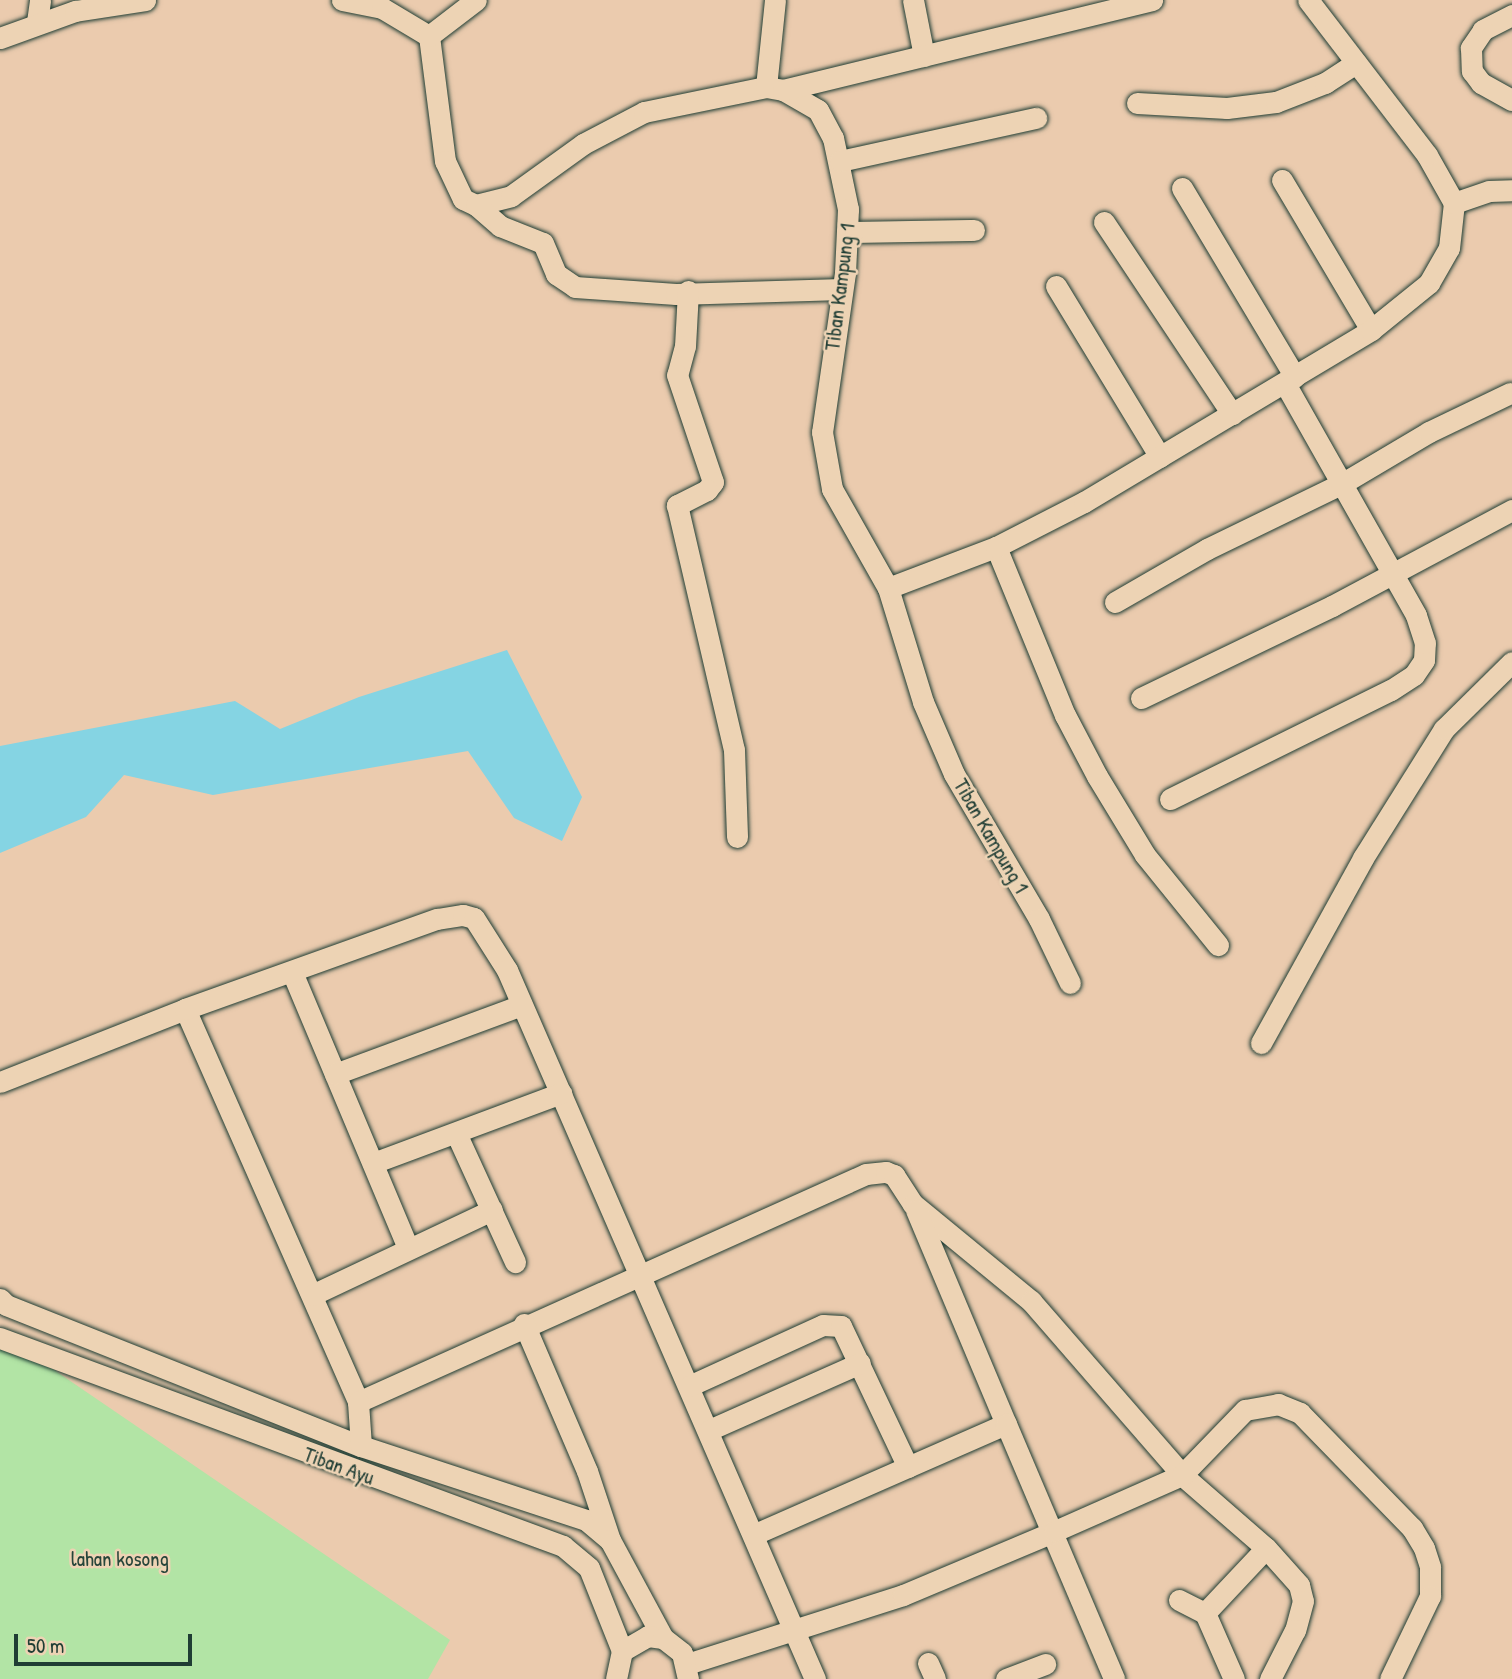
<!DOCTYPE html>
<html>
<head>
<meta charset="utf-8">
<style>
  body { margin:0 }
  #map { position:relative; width:1512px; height:1679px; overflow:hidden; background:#ebcbae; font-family:"Patrick Hand",sans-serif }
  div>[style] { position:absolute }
  .green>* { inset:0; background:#b2e4a5 }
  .water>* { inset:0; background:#85d4e3 }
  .roads { filter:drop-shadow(0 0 2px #1f3d34) drop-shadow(0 0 2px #1f3d34) }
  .street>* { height:21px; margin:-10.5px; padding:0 10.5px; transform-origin:10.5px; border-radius:10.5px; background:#edd3b4 }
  span { translate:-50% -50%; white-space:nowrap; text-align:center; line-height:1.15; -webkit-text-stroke:5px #edd3b4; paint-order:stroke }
  .street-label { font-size:21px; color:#1f3d34 }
  .park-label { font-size:21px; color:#26453a }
  .scale { position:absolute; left:14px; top:1634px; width:178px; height:32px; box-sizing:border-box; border:4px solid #1f3d34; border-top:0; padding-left:9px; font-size:21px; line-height:24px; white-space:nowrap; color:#1f3d34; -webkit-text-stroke:5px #edd3b4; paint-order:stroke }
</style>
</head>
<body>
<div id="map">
  <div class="green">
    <i style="clip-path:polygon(0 1333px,450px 1640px,428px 1679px,0 1679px)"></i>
  </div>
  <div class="water">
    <i style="clip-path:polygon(507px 650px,582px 797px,562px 841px,514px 818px,468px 751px,213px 795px,124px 775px,86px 817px,0 853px,0 746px,235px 701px,280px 729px,359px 697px)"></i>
  </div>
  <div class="roads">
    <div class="street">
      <i style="left:342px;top:0;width:41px;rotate:11.3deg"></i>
      <i style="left:382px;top:8px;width:55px;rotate:30.8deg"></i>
      <i style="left:429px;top:36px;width:126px;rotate:82.7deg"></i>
      <i style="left:445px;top:161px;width:42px;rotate:64.7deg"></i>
      <i style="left:463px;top:199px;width:14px;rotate:25deg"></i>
      <i style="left:476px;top:205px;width:36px;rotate:-14deg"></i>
      <i style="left:511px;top:196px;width:89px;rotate:-35.8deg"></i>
      <i style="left:583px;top:144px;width:69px;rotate:-27.7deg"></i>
      <i style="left:644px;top:112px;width:125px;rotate:-11.6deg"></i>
      <i style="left:766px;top:87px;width:17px;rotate:10deg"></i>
      <i style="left:783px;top:90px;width:40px;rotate:29.7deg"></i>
      <i style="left:818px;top:110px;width:32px;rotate:62deg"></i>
      <i style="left:833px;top:138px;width:73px;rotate:78.1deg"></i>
      <i style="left:848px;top:209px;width:64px;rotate:92.7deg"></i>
      <i style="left:845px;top:273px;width:161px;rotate:98.2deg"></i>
      <i style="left:822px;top:432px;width:58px;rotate:80deg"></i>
      <i style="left:832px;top:489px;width:114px;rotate:60.5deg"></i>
      <i style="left:888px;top:588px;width:119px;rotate:72.9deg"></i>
      <i style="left:923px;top:702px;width:78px;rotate:66.7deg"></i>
      <i style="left:954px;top:774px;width:168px;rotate:59.6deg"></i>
      <i style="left:1039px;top:919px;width:71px;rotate:64.2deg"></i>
      <i style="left:913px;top:0;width:57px;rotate:78.9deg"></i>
      <i style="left:1512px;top:15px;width:33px;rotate:153deg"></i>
      <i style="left:1483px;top:30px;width:22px;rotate:124deg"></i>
      <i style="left:1471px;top:48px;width:23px;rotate:88deg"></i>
      <i style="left:1472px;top:71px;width:15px;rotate:53deg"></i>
      <i style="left:1481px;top:83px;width:35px;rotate:29deg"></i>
      <i style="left:37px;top:22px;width:22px;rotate:-82deg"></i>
      <i style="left:429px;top:36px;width:59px;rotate:-37.5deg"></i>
      <i style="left:0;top:38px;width:80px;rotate:-19.8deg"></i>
      <i style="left:75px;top:11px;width:71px;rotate:-8.9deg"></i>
      <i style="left:766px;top:87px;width:87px;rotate:-84.1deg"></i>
      <i style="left:783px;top:90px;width:380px;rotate:-13.7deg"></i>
      <i style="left:1137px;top:103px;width:90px;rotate:3.2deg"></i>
      <i style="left:1227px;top:108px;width:49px;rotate:-7deg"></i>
      <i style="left:1276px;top:102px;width:53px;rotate:-21.2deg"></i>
      <i style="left:1325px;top:83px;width:37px;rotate:-33deg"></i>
      <i style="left:840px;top:161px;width:201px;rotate:-12.4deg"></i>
      <i style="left:1282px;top:180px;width:174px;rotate:59.3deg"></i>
      <i style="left:1182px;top:188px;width:220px;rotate:59.1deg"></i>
      <i style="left:1454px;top:203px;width:37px;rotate:-19deg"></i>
      <i style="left:1489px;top:191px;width:23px;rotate:-2deg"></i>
      <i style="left:476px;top:205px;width:32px;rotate:41deg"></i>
      <i style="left:500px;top:226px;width:46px;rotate:21.6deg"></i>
      <i style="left:543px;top:243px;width:34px;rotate:67deg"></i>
      <i style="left:556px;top:274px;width:23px;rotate:34deg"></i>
      <i style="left:575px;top:287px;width:101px;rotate:4deg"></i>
      <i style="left:676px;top:294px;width:166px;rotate:-1.7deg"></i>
      <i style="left:1104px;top:222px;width:231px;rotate:56.3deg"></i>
      <i style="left:847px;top:232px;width:127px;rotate:-0.9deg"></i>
      <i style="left:1056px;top:286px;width:200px;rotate:58.7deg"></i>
      <i style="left:688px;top:291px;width:55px;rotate:93.1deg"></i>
      <i style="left:685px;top:346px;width:30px;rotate:105deg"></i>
      <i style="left:677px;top:375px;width:113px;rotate:71.4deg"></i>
      <i style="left:713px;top:482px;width:10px;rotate:127deg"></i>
      <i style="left:707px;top:490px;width:34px;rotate:153deg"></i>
      <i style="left:677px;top:505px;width:252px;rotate:76.9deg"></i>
      <i style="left:734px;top:750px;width:87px;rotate:88deg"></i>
      <i style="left:996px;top:547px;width:182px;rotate:67.7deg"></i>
      <i style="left:1065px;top:715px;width:69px;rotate:62.3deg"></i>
      <i style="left:1097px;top:776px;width:92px;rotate:58.7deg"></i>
      <i style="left:1145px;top:855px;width:116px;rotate:51deg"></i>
      <i style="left:888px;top:588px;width:116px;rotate:-20.8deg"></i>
      <i style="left:996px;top:547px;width:99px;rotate:-27.1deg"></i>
      <i style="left:1084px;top:502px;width:335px;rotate:-30.9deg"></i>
      <i style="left:1371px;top:330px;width:75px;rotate:-39deg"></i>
      <i style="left:1429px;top:283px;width:40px;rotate:-60.3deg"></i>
      <i style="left:1449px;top:248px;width:45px;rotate:-83.7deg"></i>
      <i style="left:1454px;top:203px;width:55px;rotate:-119.4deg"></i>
      <i style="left:1427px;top:155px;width:195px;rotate:-127.5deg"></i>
      <i style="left:1115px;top:602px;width:106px;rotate:-29.9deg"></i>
      <i style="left:1207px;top:549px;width:151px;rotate:-25.9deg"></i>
      <i style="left:1343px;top:483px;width:100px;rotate:-30.7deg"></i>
      <i style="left:1429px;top:432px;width:90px;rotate:-25.7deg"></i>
      <i style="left:1141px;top:698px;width:212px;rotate:-25.7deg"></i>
      <i style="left:1332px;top:606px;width:204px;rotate:-28.1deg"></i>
      <i style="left:1170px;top:799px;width:246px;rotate:-26.3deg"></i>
      <i style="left:1391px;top:690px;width:27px;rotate:-33deg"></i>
      <i style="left:1414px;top:675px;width:18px;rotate:-56deg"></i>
      <i style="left:1424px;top:660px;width:17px;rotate:-87deg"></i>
      <i style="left:1425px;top:643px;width:29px;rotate:-108deg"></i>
      <i style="left:1416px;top:615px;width:266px;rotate:-119.5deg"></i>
      <i style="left:292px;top:972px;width:299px;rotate:67.2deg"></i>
      <i style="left:185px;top:1009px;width:429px;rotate:66.2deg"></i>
      <i style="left:358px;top:1402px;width:557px;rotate:-24.17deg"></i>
      <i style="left:866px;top:1174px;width:20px;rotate:-6deg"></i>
      <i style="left:886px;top:1172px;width:9px;rotate:21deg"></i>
      <i style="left:894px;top:1175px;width:35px;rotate:57deg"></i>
      <i style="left:913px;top:1204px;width:153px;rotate:39.4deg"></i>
      <i style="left:1031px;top:1301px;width:230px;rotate:49deg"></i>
      <i style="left:1182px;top:1475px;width:111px;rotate:41deg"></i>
      <i style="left:1266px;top:1548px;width:50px;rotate:48.3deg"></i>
      <i style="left:1299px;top:1585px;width:16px;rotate:76deg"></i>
      <i style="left:1303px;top:1601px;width:30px;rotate:105deg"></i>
      <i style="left:1295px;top:1630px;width:55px;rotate:117deg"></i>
      <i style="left:1261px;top:1043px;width:211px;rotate:-61.1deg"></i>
      <i style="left:1363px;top:858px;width:152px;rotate:-57.9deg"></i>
      <i style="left:1444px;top:729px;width:95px;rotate:-44.6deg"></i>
      <i style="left:335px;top:1074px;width:199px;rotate:-20.3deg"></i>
      <i style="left:0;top:1082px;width:199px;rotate:-21.5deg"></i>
      <i style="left:185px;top:1009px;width:268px;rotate:-19.7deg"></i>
      <i style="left:437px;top:919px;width:26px;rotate:-9deg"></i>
      <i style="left:463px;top:915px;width:11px;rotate:15deg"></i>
      <i style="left:474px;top:918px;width:62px;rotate:57.6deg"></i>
      <i style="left:507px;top:970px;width:773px;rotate:66.52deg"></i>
      <i style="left:456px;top:1133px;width:142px;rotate:65.4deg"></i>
      <i style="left:373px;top:1163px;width:201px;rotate:-20.4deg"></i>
      <i style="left:916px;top:1210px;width:232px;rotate:67.2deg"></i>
      <i style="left:312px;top:1295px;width:199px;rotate:-25.3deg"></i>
      <i style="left:0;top:1299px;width:8px;rotate:45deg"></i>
      <i style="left:6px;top:1305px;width:382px;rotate:21.7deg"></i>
      <i style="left:361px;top:1446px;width:237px;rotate:18.2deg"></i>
      <i style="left:586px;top:1520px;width:31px;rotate:40deg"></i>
      <i style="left:524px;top:1324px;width:160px;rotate:66.8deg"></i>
      <i style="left:587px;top:1471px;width:73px;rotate:71.6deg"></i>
      <i style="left:610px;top:1540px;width:111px;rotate:61.6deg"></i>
      <i style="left:0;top:1338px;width:600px;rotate:20.28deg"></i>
      <i style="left:563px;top:1546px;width:34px;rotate:40deg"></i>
      <i style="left:589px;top:1568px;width:89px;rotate:68.3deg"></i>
      <i style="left:689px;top:1386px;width:147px;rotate:-24.5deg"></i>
      <i style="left:823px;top:1325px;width:18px;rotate:3deg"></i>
      <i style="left:841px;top:1326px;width:156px;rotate:64.6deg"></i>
      <i style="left:358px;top:1402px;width:44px;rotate:86.1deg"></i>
      <i style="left:709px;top:1430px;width:165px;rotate:-23.9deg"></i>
      <i style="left:755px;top:1534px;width:274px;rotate:-23.7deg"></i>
      <i style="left:1006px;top:1424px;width:277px;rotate:67deg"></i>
      <i style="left:1179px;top:1600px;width:29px;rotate:27deg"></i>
      <i style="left:1205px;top:1613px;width:89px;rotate:-46.8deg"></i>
      <i style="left:1205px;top:1613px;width:72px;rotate:66.3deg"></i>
      <i style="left:928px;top:1663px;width:17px;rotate:66deg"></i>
      <i style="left:687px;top:1664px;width:227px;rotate:-17.7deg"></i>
      <i style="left:903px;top:1595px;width:165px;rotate:-22.8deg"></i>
      <i style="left:1055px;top:1531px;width:139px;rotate:-23.8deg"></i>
      <i style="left:1182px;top:1475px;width:91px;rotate:-45.9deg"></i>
      <i style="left:1245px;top:1410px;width:34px;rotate:-10deg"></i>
      <i style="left:1278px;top:1404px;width:24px;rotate:22deg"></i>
      <i style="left:1300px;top:1413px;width:161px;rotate:45.8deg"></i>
      <i style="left:1412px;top:1528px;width:23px;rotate:59deg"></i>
      <i style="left:1424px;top:1548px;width:20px;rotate:72deg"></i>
      <i style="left:1430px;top:1567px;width:29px;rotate:90deg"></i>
      <i style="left:1430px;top:1596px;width:92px;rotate:115.7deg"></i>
      <i style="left:616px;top:1679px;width:29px;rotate:-78deg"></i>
      <i style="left:622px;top:1651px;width:30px;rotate:-30deg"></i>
      <i style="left:648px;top:1636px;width:15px;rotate:8deg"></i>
      <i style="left:663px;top:1638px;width:24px;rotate:38deg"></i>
      <i style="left:682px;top:1653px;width:27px;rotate:77deg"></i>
      <i style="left:1006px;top:1679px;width:42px;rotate:-21deg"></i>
    </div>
  </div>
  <div class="street-label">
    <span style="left:840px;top:287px;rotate:-83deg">Tiban Kampung 1</span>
    <span style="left:991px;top:836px;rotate:60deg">Tiban Kampung 1</span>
    <span style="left:339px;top:1466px;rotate:20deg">Tiban Ayu</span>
  </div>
  <div class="park-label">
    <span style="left:120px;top:1559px">lahan kosong</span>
  </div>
  <div class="scale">50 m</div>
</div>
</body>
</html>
